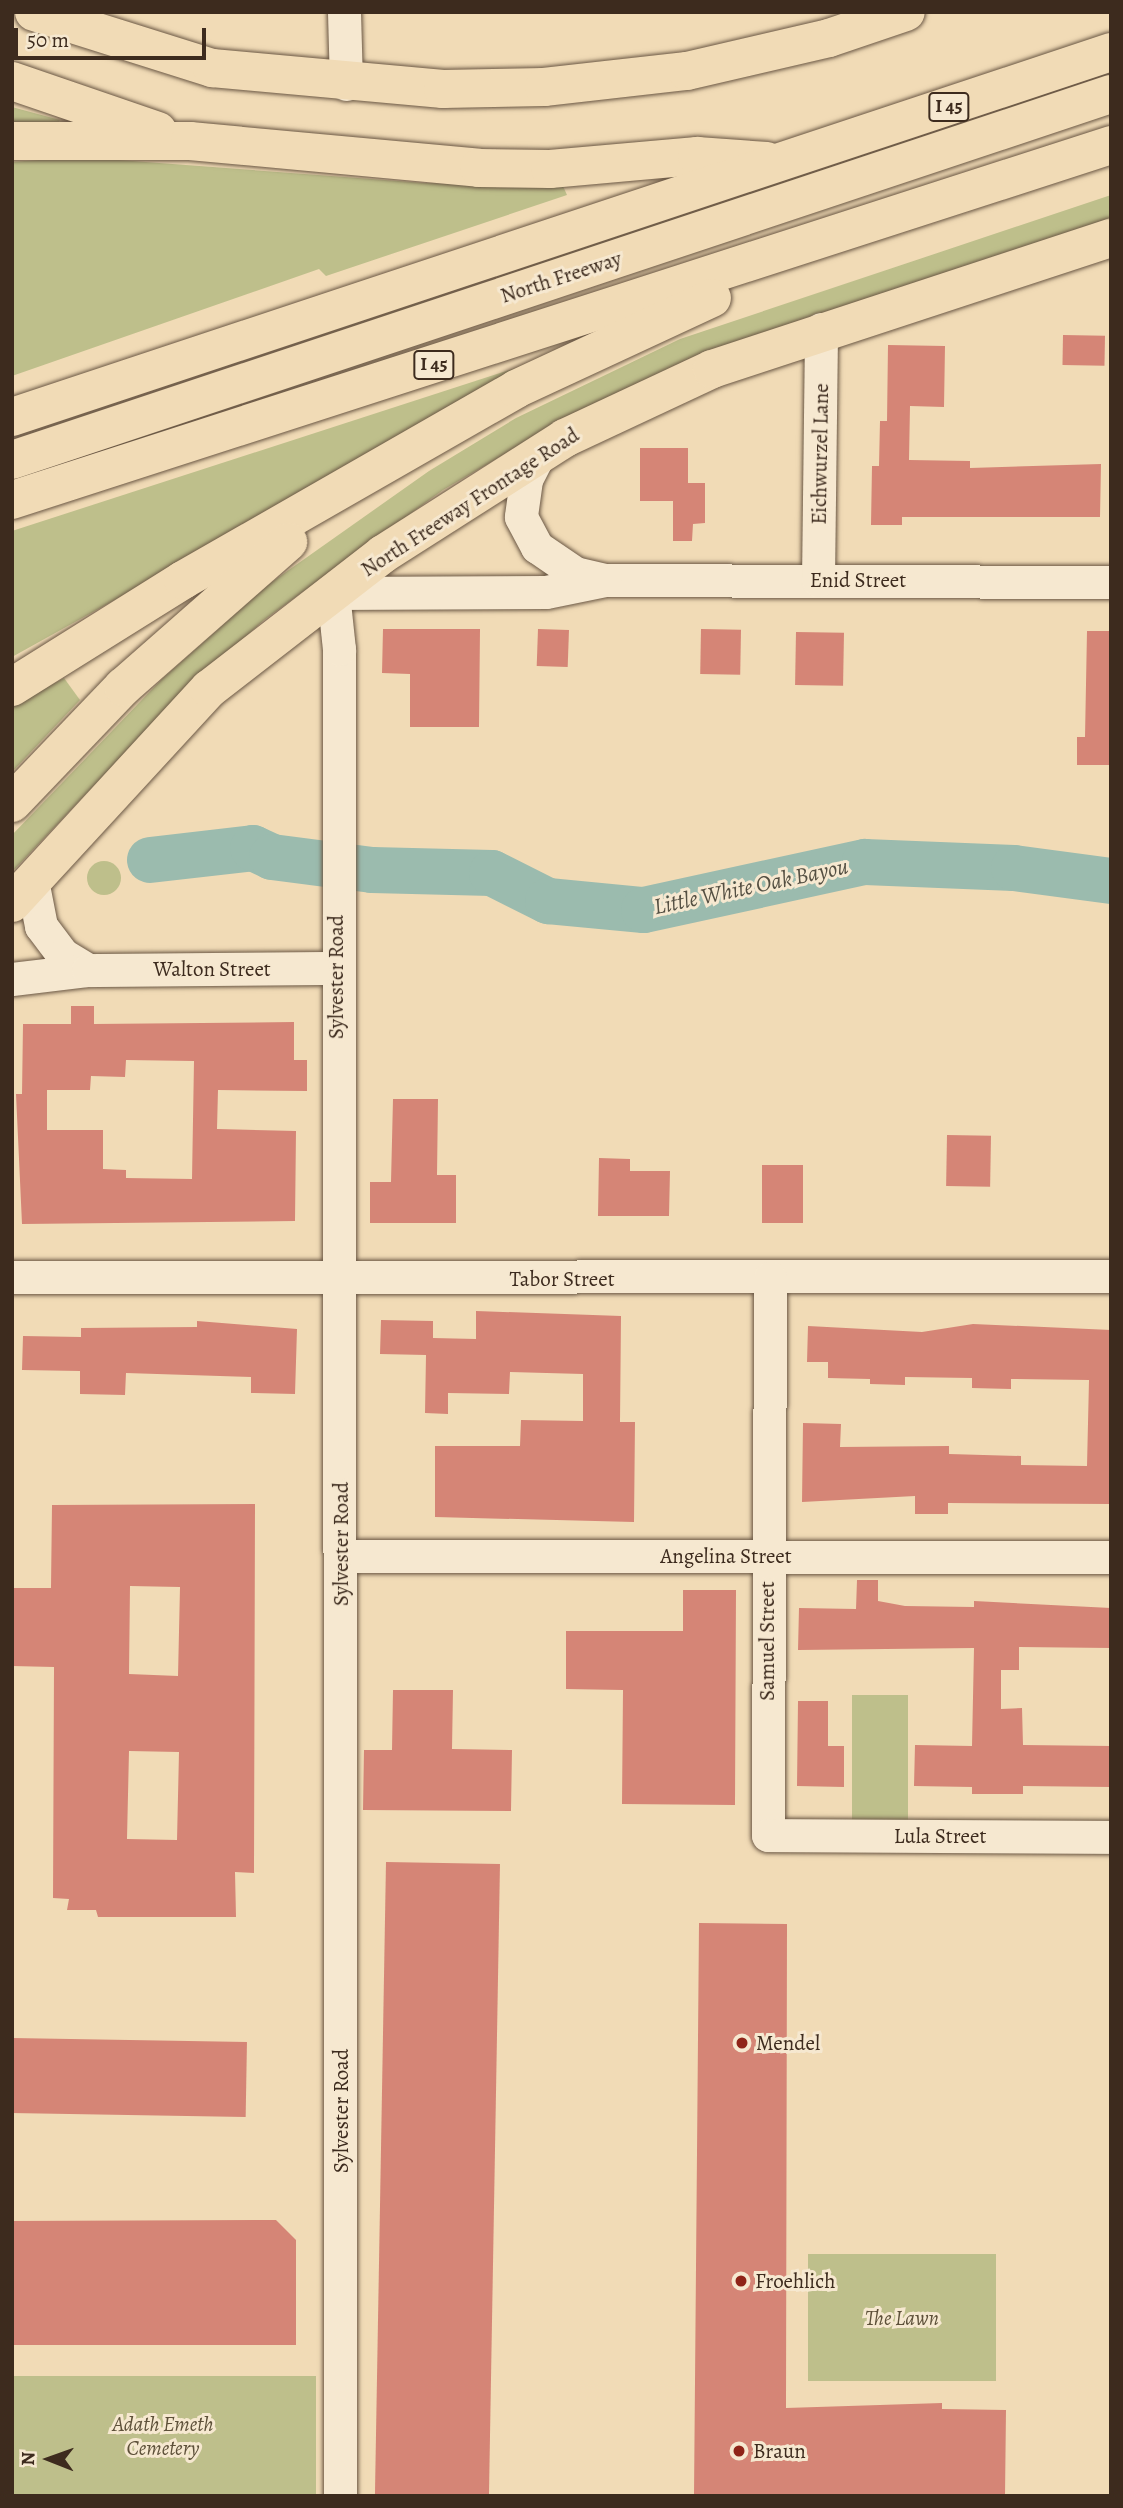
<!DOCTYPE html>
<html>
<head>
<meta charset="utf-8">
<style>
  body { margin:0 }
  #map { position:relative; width:1123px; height:2508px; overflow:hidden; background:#f1dbb6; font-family:Alegreya,serif }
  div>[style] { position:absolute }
  .green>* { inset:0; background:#bebf8b; transform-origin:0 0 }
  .round { border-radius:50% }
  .river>* { height:46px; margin:-23px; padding:0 23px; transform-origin:23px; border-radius:23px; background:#9bbbae }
  .building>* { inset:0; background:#d58576; transform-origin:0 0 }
  .roads { filter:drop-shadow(0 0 2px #6a5744) drop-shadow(0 0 2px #6a5744) }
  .minor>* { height:33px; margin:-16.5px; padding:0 16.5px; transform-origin:16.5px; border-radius:16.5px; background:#f6e8d0 }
  .major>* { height:38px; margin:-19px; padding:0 19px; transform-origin:19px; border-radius:19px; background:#f1dbb6 }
  .highway>* { height:38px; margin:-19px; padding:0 19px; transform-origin:19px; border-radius:19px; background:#f1dbb6 }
  .dots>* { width:19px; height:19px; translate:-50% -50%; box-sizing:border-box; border:4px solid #f6e8d0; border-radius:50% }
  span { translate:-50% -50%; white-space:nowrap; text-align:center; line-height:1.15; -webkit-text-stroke:6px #f6e8d0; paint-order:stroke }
  .shield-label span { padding:2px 5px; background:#f6e8d0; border:2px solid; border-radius:5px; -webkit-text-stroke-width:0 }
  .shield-label { font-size:19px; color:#3d2b1e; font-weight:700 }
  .street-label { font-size:21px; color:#3d2b1e }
  .poi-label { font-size:21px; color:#3d2b1e }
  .left { translate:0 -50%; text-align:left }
  .park-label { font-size:21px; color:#5d5039; font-style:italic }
  .water-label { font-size:23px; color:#544f42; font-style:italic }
  .frame { position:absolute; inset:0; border:14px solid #3d2b1e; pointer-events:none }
  .north { position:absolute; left:14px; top:2424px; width:70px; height:70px; -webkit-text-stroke:5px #f6e8d0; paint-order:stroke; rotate:271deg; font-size:19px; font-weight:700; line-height:28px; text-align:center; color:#3d2b1e }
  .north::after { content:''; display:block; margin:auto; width:24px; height:32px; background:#3d2b1e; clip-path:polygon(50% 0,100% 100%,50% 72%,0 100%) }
  .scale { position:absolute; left:14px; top:28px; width:192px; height:32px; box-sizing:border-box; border:4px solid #3d2b1e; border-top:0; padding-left:9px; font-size:21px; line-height:24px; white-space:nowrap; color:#3d2b1e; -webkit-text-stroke:5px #f6e8d0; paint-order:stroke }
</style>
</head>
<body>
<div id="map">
  <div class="green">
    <i style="clip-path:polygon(12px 107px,60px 120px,57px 125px,12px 127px)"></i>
    <i style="clip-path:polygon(79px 157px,425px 183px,563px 186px,567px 195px,326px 276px,319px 269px,12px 376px,12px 162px)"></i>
    <i style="clip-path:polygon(1111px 195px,1111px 221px,515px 448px,443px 490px,264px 620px,174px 701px,12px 872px,12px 835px,162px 679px,269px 584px,429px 471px,516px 418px,680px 339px)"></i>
    <i style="clip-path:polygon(531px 363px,302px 496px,12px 657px,12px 531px)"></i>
    <i style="clip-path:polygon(64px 678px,80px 700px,12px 772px,12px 706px)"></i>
    <i class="round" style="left:87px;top:861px;width:34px;height:34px"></i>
    <i style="left:852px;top:1695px;width:56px;height:126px"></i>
    <i style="left:808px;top:2254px;width:188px;height:127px"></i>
    <i style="left:12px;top:2376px;width:304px;height:120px"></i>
  </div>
  <div class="river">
    <i style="left:150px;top:860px;width:104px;rotate:-6.6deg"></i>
    <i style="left:253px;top:848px;width:21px;rotate:25deg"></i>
    <i style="left:272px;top:857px;width:101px;rotate:7.4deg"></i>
    <i style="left:372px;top:870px;width:120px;rotate:1.4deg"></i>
    <i style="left:492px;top:873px;width:63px;rotate:26.6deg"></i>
    <i style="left:548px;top:901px;width:96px;rotate:5.4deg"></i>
    <i style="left:644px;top:910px;width:226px;rotate:-12.3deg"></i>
    <i style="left:865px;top:862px;width:149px;rotate:2.3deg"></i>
    <i style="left:1014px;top:868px;width:98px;rotate:7.6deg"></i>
  </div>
  <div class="building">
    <i style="left:1063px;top:335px;width:42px;height:30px;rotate:1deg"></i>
    <i style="clip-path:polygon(888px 345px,945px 346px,944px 407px,910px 406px,909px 460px,970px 461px,970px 468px,1101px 464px,1100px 517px,902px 517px,902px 525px,871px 525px,872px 466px,879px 466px,880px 421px,887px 421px)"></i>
    <i style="clip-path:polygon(640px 448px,688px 448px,688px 483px,705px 483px,705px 523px,693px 524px,692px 541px,673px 541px,673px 501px,640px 501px)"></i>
    <i style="clip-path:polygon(383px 629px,480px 629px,479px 727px,410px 727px,410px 674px,382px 673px)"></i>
    <i style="left:538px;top:629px;width:31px;height:37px;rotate:2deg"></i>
    <i style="left:701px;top:629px;width:40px;height:45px;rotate:1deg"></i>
    <i style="clip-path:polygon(1087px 631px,1111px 631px,1111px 765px,1077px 765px,1077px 737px,1085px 737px)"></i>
    <i style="left:796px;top:632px;width:48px;height:53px;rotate:1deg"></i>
    <i style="clip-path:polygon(evenodd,71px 1006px,94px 1006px,94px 1024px,294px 1022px,294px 1060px,307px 1060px,307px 1091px,218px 1090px,217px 1129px,296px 1131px,295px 1221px,22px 1224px,16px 1094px,22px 1094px,23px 1024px,71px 1024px,71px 1006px,126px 1060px,194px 1061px,192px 1179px,126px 1178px,126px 1170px,103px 1169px,103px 1130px,47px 1130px,47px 1090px,90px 1090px,91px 1076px,125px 1077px,126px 1060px)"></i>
    <i style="clip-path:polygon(393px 1099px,438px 1099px,437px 1175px,456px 1175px,456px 1223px,370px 1223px,370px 1182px,391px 1182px)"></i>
    <i style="left:947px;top:1135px;width:44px;height:51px;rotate:1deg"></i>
    <i style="clip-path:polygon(599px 1158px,630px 1159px,630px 1171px,670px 1171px,669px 1216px,598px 1216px)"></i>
    <i style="left:762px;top:1165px;width:41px;height:58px"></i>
    <i style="clip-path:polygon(476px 1311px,621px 1316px,620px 1422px,635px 1422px,634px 1522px,435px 1517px,435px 1446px,520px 1446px,521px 1420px,583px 1421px,583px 1374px,510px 1372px,509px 1394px,448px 1393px,448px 1414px,425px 1413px,426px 1355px,380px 1354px,381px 1320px,433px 1321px,433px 1338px,476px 1339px)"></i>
    <i style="clip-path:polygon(197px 1321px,297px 1329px,295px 1394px,251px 1393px,251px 1377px,126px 1373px,125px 1395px,80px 1394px,80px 1371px,22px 1370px,23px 1336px,81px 1337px,81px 1328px,197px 1327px)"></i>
    <i style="clip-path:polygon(973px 1324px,1111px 1330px,1111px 1504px,948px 1503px,948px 1514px,915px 1514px,915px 1496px,802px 1502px,803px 1423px,841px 1424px,840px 1447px,949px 1446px,949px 1454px,1021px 1456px,1021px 1465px,1087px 1466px,1089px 1380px,1011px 1379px,1011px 1389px,972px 1388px,972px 1378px,905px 1377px,905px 1385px,870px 1384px,870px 1379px,828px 1378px,828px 1362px,807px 1362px,808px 1326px,922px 1332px)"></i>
    <i style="clip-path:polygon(evenodd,255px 1504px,254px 1873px,235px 1872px,236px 1917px,98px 1917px,96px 1910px,67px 1910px,69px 1899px,53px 1898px,54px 1667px,12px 1666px,12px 1588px,51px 1588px,52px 1505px,255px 1504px,130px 1586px,180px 1587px,178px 1676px,129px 1674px,130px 1586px,255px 1504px,129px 1751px,179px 1752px,177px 1840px,127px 1839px,129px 1751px)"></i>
    <i style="clip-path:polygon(857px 1580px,878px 1580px,878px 1601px,905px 1606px,974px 1607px,974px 1601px,1111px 1608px,1111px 1648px,1019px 1647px,1019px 1670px,1001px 1670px,1001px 1709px,1022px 1708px,1023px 1745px,1111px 1746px,1111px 1787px,1023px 1786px,1023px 1794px,972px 1794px,972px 1787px,914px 1786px,915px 1745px,972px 1746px,974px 1648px,798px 1650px,799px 1608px,856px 1609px)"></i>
    <i style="clip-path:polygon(683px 1590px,736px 1590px,735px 1805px,622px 1804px,623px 1690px,566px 1689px,566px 1631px,683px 1631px)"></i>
    <i style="clip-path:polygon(393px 1690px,453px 1690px,452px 1749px,512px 1750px,511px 1811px,363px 1810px,364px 1750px,392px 1750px)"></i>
    <i style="clip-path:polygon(798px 1701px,828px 1701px,828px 1746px,844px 1746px,844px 1787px,797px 1786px)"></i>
    <i style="left:386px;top:1862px;width:114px;height:634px;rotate:1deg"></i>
    <i style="clip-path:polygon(699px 1923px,787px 1924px,786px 2408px,942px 2403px,942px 2409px,1006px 2410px,1005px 2496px,694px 2496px)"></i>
    <i style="left:12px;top:2038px;width:235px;height:75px;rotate:1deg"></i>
    <i style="clip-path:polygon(276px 2220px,296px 2240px,296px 2345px,12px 2345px,12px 2221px)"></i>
  </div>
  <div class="roads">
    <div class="minor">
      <i style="left:344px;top:12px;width:72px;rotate:88.4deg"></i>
      <i style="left:539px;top:454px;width:29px;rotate:117deg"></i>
      <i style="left:526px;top:480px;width:37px;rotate:98deg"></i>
      <i style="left:521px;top:517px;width:34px;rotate:62deg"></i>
      <i style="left:537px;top:547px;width:46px;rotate:34.4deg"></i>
      <i style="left:575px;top:573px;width:31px;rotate:13deg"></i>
      <i style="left:605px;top:580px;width:506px;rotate:0.23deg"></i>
      <i style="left:818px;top:580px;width:251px;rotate:-89.3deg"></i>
      <i style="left:32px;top:880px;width:47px;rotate:78.9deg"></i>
      <i style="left:41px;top:926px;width:36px;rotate:53deg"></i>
      <i style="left:63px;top:955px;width:29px;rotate:31deg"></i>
      <i style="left:12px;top:979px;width:77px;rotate:-6.8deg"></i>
      <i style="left:88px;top:970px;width:248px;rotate:-0.5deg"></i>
      <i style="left:12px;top:1277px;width:1099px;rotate:-0.05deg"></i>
      <i style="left:770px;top:1278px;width:557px;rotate:90.21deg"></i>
      <i style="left:768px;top:1835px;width:343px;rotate:0.3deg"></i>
      <i style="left:342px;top:1556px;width:769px;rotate:0.07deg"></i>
      <i style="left:340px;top:2496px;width:1847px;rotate:-90.03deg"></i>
      <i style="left:339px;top:649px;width:56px;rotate:-96.1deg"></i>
      <i style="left:333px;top:593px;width:213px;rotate:-0.3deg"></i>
      <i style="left:546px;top:592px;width:60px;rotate:-11.5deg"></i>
    </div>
    <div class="major">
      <i style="left:34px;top:12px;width:187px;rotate:17.5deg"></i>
      <i style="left:212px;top:68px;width:232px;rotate:5.2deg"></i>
      <i style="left:443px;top:89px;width:101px;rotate:-1.1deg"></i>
      <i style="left:544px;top:87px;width:144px;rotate:-6.4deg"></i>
      <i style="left:687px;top:71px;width:146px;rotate:-13.1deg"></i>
      <i style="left:829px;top:38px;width:81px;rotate:-18.7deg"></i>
      <i style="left:12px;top:903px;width:291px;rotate:-47.4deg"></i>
      <i style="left:209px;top:689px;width:220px;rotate:-37.8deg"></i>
      <i style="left:383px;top:554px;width:216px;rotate:-32.5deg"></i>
      <i style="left:565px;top:438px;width:162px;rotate:-25.1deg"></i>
      <i style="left:712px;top:369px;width:420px;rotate:-18.2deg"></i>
    </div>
    <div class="highway">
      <i style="left:12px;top:81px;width:154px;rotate:18.9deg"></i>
      <i style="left:12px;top:141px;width:178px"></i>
      <i style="left:190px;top:141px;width:290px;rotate:5.3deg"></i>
      <i style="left:479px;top:168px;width:71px;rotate:0.8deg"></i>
      <i style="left:550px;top:169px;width:148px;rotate:-5.1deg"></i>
      <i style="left:697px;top:156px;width:70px;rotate:4.1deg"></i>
      <i style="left:12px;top:417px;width:1158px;rotate:-18.37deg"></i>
      <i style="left:12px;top:460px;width:1158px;rotate:-18.42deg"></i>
      <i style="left:12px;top:500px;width:1155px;rotate:-17.9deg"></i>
      <i style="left:12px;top:687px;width:202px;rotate:-32deg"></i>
      <i style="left:183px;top:580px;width:384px;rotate:-29.8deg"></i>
      <i style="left:516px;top:389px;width:216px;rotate:-24.9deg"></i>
      <i style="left:12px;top:803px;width:161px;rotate:-46.3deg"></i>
      <i style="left:123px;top:687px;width:220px;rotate:-41.3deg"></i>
    </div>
  </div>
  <div class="dots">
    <i style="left:742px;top:2043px;background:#8f2418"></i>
    <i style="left:741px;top:2281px;background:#8f2418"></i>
    <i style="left:739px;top:2451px;background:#8f2418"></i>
  </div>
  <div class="shield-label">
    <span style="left:949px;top:107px">I 45</span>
    <span style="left:434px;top:365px">I 45</span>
  </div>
  <div class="street-label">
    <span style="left:561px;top:277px;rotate:-18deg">North Freeway</span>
    <span style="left:820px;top:454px;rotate:-89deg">Eichwurzel Lane</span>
    <span style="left:470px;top:502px;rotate:-33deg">North Freeway Frontage Road</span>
    <span style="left:858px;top:580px">Enid Street</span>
    <span style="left:212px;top:969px">Walton Street</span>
    <span style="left:336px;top:977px;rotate:-90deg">Sylvester Road</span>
    <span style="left:562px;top:1279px">Tabor Street</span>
    <span style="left:341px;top:1544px;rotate:-90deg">Sylvester Road</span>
    <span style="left:726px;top:1556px">Angelina Street</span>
    <span style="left:767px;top:1641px;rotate:-90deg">Samuel Street</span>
    <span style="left:940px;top:1836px">Lula Street</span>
    <span style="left:341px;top:2111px;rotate:-90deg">Sylvester Road</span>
  </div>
  <div class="poi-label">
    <span class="left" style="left:756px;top:2043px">Mendel</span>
    <span class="left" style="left:755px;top:2281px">Froehlich</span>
    <span class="left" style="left:753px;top:2451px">Braun</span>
  </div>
  <div class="park-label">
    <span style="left:902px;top:2318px">The Lawn</span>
    <span style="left:163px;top:2436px">Adath Emeth<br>Cemetery</span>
  </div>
  <div class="water-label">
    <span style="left:751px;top:887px;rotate:-12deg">Little White Oak Bayou</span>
  </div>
  <div class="frame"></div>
  <div class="north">N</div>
  <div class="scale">50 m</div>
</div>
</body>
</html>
